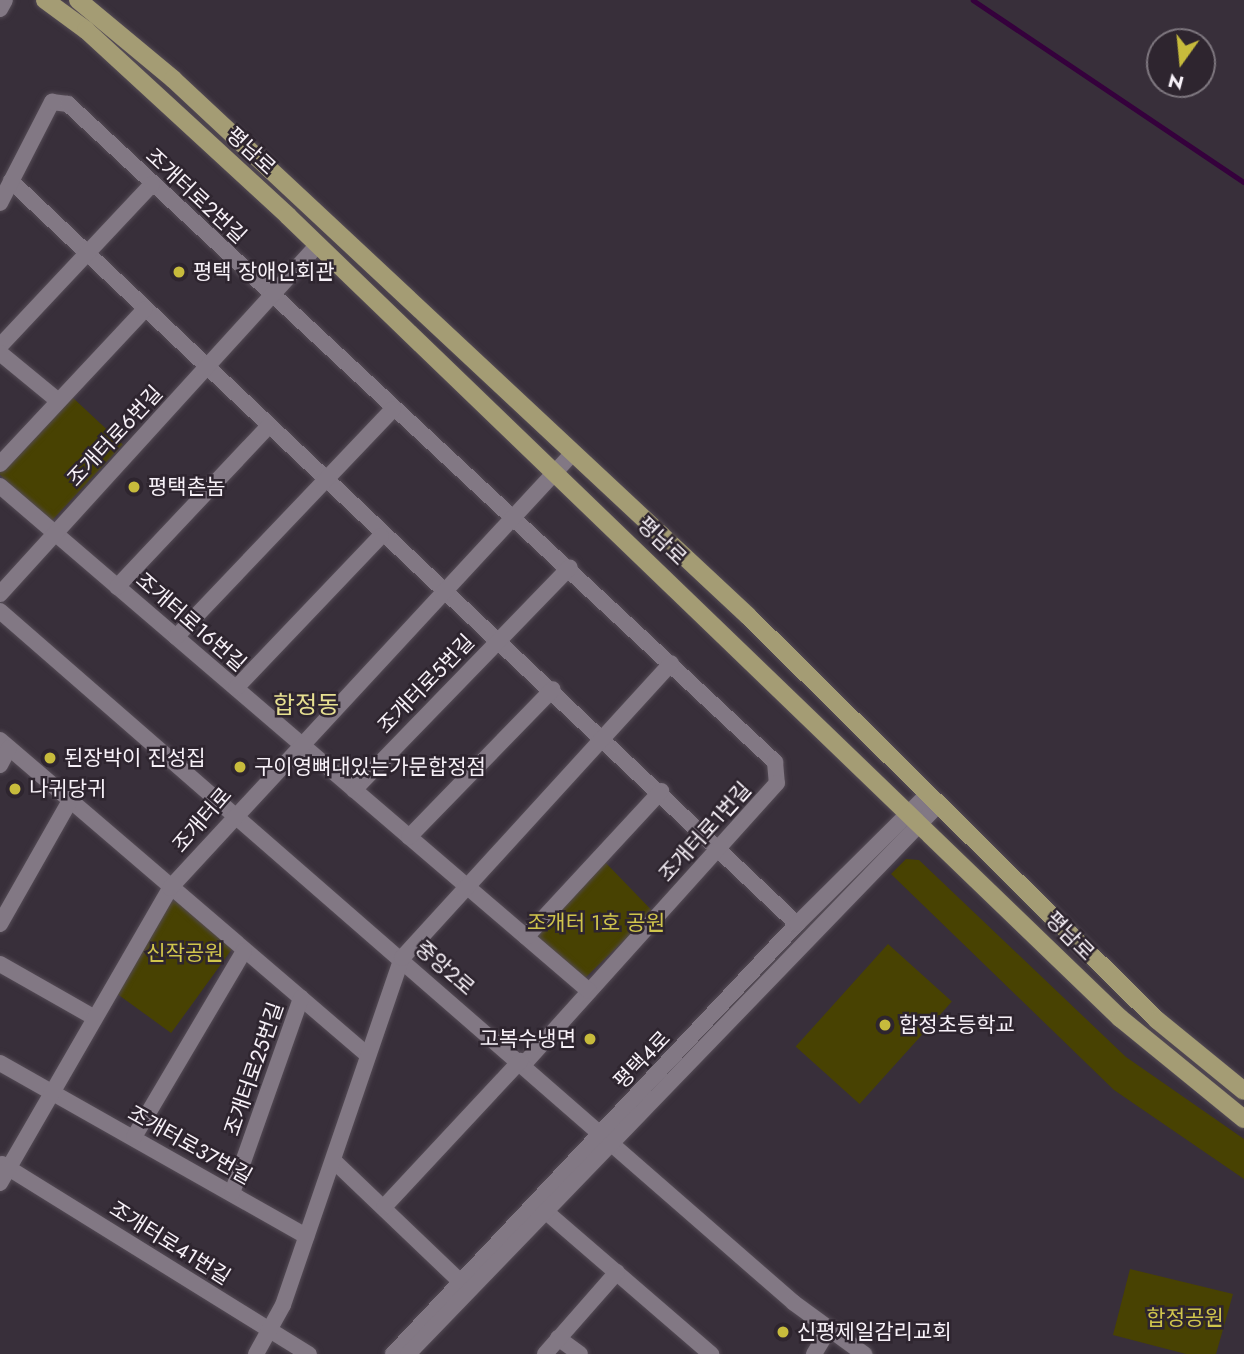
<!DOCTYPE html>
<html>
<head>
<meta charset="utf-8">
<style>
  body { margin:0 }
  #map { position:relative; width:1244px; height:1354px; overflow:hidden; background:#382f3a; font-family:Jost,"Noto Sans KR",sans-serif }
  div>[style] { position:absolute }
  .green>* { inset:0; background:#484202; transform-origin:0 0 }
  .stream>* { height:4.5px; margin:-2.25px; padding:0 2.25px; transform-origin:2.25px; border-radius:2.25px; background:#35013c }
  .roads { filter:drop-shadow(0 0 2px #544b55) drop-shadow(0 0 2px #544b55) }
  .minor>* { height:16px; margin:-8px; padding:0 8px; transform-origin:8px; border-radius:8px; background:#827884 }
  .major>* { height:18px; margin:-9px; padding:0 9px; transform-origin:9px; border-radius:9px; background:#a49c74 }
  .dots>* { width:19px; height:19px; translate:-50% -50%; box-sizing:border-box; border:4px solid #2e252f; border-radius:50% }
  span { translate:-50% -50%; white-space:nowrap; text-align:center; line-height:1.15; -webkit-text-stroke:5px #2e252f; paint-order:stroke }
  .street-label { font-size:21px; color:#f7f1f8 }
  .poi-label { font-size:21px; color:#f7f1f8 }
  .left { translate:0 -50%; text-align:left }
  .right { translate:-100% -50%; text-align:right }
  .park-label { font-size:21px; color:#d0c54c }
  .quarter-label { font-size:24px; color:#e7e091 }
  .north { position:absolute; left:1146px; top:28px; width:70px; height:70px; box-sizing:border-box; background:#2e252f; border:2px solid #7e777f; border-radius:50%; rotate:195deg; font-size:19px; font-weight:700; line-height:28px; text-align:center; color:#f7f1f8 }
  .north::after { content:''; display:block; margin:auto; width:24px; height:32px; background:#c7bb3c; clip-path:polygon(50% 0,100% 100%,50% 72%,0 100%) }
</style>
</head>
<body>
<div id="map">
  <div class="green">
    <i style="left:71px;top:396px;width:71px;height:106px;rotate:43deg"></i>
    <i style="clip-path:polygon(906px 859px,919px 860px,1126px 1057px,1244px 1139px,1244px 1179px,1114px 1090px,891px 874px)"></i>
    <i style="left:604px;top:861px;width:71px;height:100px;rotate:46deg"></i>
    <i style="left:172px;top:894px;width:81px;height:113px;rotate:36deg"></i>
    <i style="left:888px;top:944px;width:86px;height:138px;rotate:42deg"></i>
    <i style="clip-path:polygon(1130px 1269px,1233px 1294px,1216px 1354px,1186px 1354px,1113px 1335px)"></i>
  </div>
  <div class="stream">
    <i style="left:973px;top:0;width:326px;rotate:33.9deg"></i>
  </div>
  <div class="roads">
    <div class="minor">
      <i style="left:0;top:9px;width:10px;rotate:-61deg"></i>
      <i style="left:11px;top:181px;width:1082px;rotate:43.39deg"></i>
      <i style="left:0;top:203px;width:114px;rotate:-62.8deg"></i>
      <i style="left:52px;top:102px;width:16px;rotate:7deg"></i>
      <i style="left:68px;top:104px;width:966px;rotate:42.94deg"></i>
      <i style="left:775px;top:762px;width:21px;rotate:85deg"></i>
      <i style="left:777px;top:783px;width:378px;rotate:132deg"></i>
      <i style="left:0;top:346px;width:222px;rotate:-46.8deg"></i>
      <i style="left:0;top:353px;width:72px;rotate:39.4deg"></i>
      <i style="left:0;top:464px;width:212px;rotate:-46.9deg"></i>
      <i style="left:0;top:486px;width:776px;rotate:40.61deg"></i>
      <i style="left:117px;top:587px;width:219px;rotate:-46.7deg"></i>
      <i style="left:0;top:594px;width:473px;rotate:-47.7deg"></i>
      <i style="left:0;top:611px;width:1053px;rotate:41.07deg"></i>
      <i style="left:794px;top:1303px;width:87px;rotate:36.1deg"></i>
      <i style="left:176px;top:637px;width:315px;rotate:-46.4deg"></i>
      <i style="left:236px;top:688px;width:210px;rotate:-46.4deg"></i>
      <i style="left:0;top:740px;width:484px;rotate:40.6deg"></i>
      <i style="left:0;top:765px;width:19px;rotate:-62deg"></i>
      <i style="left:354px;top:790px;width:310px;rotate:-45.9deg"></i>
      <i style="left:409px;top:837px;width:206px;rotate:-45.8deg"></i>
      <i style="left:0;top:924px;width:142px;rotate:-60.4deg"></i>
      <i style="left:526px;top:937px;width:199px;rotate:-47.2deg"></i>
      <i style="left:0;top:964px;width:109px;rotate:29.6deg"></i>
      <i style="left:0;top:1063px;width:352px;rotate:29.5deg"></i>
      <i style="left:134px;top:1137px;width:216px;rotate:-59.4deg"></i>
      <i style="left:334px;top:1161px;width:185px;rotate:43.7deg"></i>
      <i style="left:2px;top:1164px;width:361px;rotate:31.8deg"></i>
      <i style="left:0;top:1183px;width:340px;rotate:-60deg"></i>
      <i style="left:170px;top:888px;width:589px;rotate:-47.2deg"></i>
      <i style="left:232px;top:1193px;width:207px;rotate:-70.5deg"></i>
      <i style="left:384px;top:1207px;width:200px;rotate:-47deg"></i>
      <i style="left:544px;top:1210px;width:221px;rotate:40.8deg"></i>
      <i style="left:558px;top:1338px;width:27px;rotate:36deg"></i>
      <i style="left:256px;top:1354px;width:56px;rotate:-61.1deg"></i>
      <i style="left:283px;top:1305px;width:367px;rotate:-71.1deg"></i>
      <i style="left:402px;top:958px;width:399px;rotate:-47.6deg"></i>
      <i style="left:393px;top:1354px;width:590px;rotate:-46.79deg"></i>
      <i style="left:797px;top:924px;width:180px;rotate:-44.8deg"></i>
      <i style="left:408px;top:1354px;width:760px;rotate:-46.01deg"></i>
      <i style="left:545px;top:1354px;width:109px;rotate:-48.7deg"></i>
      <i style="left:814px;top:1354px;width:27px;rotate:-59deg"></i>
    </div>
    <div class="major">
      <i style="left:45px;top:0;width:51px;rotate:36.2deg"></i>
      <i style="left:86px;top:30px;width:275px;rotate:42.6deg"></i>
      <i style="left:288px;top:216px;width:1156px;rotate:43.95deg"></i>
      <i style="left:1120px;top:1018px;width:160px;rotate:39.2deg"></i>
      <i style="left:78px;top:0;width:124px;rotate:39.7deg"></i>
      <i style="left:173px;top:79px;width:787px;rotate:43.04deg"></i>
      <i style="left:748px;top:616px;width:575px;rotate:44.65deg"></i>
      <i style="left:1157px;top:1020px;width:112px;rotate:39.2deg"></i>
    </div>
  </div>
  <div class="dots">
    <i style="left:179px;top:272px;background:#c7bb3c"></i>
    <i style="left:134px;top:487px;background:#c7bb3c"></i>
    <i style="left:50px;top:758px;background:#c7bb3c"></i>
    <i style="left:240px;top:767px;background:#c7bb3c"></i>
    <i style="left:15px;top:789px;background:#c7bb3c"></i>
    <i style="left:885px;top:1025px;background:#c7bb3c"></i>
    <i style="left:590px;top:1039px;background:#c7bb3c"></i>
    <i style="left:783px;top:1332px;background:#c7bb3c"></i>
  </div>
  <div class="street-label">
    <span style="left:251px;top:151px;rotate:43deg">평남로</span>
    <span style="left:196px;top:196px;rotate:43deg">조개터로2번길</span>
    <span style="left:115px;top:436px;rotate:-47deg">조개터로6번길</span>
    <span style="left:662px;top:541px;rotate:44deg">평남로</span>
    <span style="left:191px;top:622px;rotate:41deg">조개터로16번길</span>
    <span style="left:426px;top:684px;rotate:-46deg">조개터로5번길</span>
    <span style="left:202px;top:820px;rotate:-49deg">조개터로</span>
    <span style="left:705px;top:832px;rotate:-48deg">조개터로1번길</span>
    <span style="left:1070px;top:936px;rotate:45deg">평남로</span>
    <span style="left:445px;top:968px;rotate:41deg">중앙2로</span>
    <span style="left:642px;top:1060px;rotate:-46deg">평택4로</span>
    <span style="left:254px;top:1069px;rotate:-71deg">조개터로25번길</span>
    <span style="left:190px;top:1145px;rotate:29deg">조개터로37번길</span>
    <span style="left:170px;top:1243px;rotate:32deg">조개터로41번길</span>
  </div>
  <div class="poi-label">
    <span class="left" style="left:193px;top:272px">평택 장애인회관</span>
    <span class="left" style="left:148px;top:487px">평택촌놈</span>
    <span class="left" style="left:64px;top:758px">된장박이 진성집</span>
    <span class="left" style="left:254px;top:767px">구이영뼈대있는가문합정점</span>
    <span class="left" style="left:29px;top:789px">나귀당귀</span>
    <span class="left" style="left:899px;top:1025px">합정초등학교</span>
    <span class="right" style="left:576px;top:1039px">고복수냉면</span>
    <span class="left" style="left:797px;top:1332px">신평제일감리교회</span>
  </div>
  <div class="park-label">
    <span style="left:596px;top:923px">조개터 1호 공원</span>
    <span style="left:185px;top:953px">신작공원</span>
    <span style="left:1185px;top:1318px">합정공원</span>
  </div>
  <div class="quarter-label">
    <span style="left:306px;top:705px">합정동</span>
  </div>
  <div class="north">N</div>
</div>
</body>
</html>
